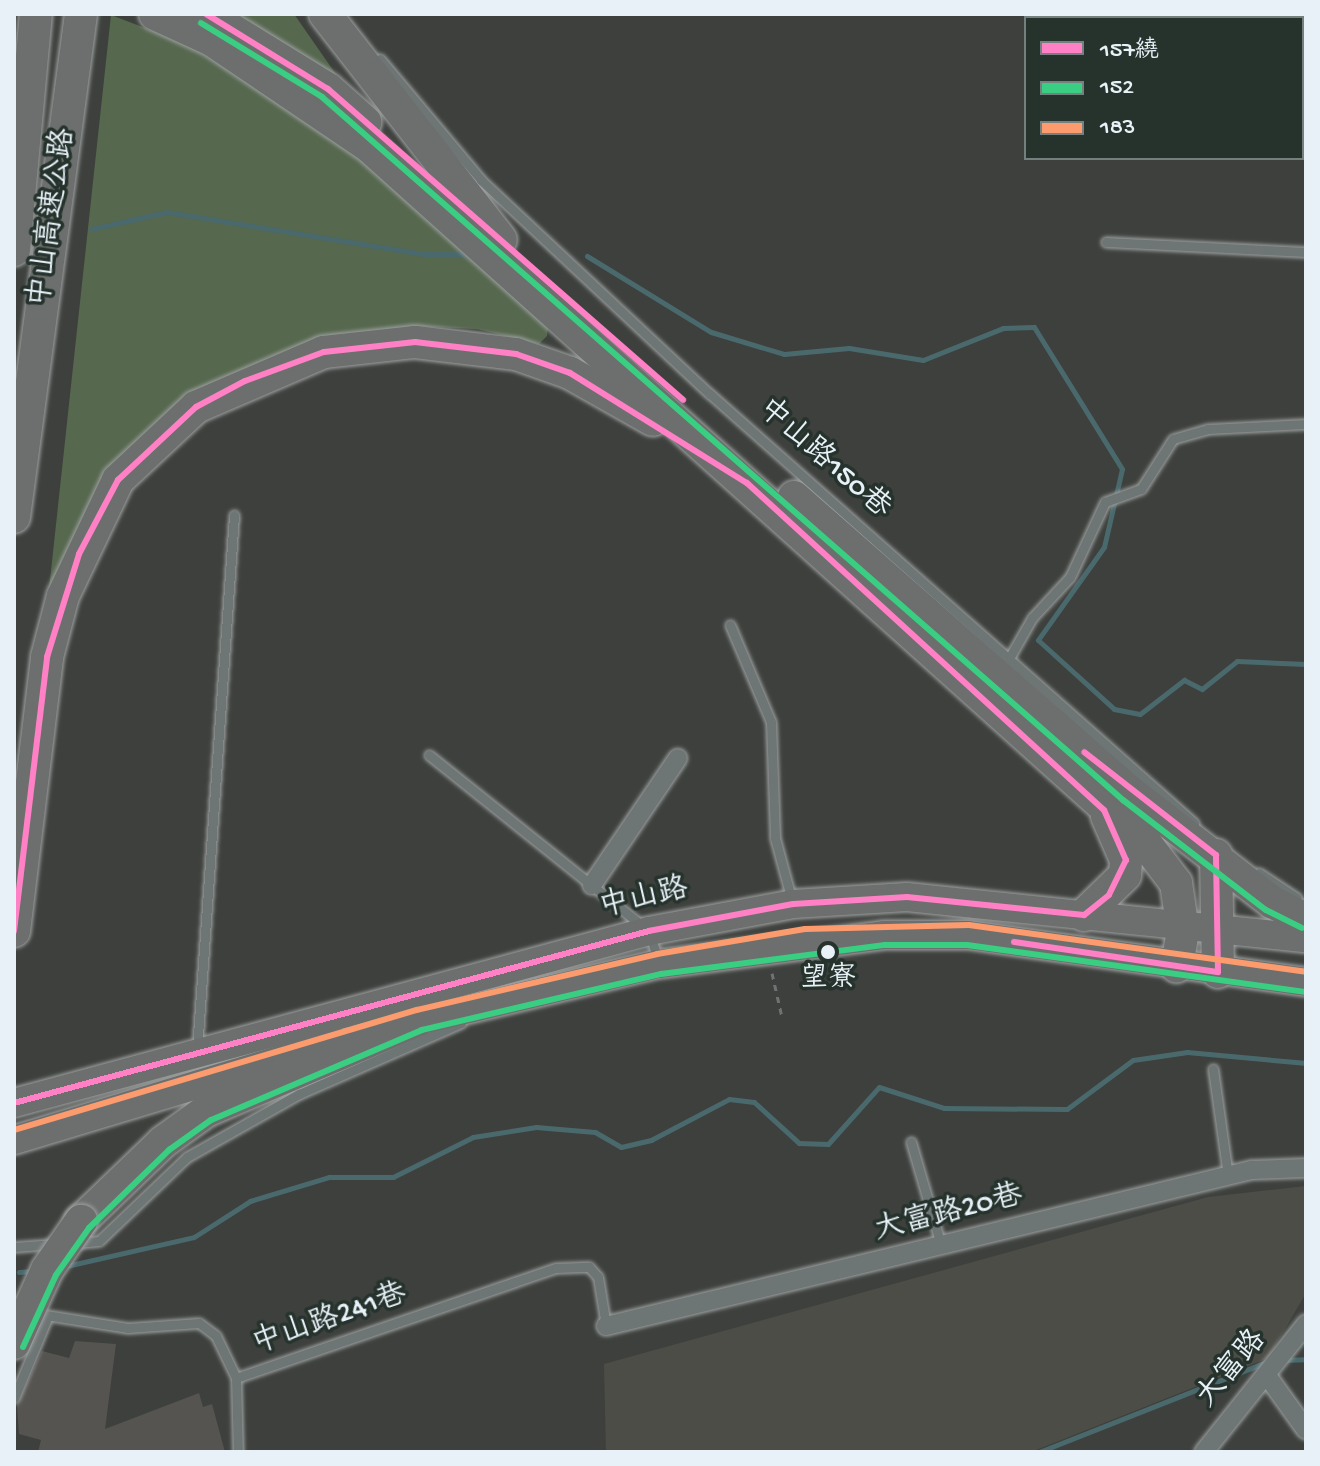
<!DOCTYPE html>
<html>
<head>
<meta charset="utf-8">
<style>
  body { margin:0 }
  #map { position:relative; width:1320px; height:1466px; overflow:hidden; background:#3d403c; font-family:"Gochi Hand","LXGW WenKai TC",sans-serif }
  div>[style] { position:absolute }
  .built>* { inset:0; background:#4c4d47 }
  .green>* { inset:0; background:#56684e }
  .stream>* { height:5px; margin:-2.5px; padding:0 2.5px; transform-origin:2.5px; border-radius:2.5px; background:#4a696d }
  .building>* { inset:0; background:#555450 }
  .path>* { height:3px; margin-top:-1.5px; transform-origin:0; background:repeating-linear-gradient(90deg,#6f7272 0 6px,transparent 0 12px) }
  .roads { filter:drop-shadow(0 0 2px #9ea1a1) drop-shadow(0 0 2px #9ea1a1) }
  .lane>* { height:9px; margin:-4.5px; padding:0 4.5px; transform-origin:4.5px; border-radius:4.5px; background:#6e7575 }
  .street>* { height:18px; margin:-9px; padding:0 9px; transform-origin:9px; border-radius:9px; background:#6e7575 }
  .primary>* { height:28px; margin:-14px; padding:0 14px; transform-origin:14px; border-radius:14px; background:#6c6f6d }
  .highway>* { height:32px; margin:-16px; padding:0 16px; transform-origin:16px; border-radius:16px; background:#6c6f6d }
  .bridges { filter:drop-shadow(0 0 2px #9ea1a1) drop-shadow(0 0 2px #9ea1a1) }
  .highway-bridge>* { height:32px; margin:-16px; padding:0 16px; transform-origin:16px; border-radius:16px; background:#6c6f6d }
  .bus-1>* { height:6px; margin:-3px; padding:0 3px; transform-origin:3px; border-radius:3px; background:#ff80c5 }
  .bus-2>* { height:6px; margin:-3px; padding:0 3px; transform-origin:3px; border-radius:3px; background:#3ace82 }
  .bus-3>* { height:6px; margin:-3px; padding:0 3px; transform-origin:3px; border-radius:3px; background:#fc9b6d }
  .dots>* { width:22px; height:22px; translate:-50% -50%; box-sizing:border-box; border:4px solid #26332d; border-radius:50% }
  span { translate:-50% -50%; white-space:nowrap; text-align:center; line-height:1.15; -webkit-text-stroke:7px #26332d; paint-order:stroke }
  .bus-label { font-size:28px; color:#e8f1f8 }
  .street-label { font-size:30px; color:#e8f1f8 }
  .frame { position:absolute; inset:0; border:16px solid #e8f1f8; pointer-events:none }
  .legend { position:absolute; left:1024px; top:16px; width:280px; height:144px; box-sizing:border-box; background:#26332d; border:2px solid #747f7e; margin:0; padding:10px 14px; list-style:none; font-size:24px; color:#e8f1f8 }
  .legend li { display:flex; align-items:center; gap:16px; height:40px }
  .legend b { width:40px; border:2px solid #747f7e }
</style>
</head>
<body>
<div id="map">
  <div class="built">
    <i style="clip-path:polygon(1306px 1186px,1306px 1293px,1268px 1358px,1031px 1452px,606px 1452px,604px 1364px,1208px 1197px)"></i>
  </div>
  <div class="green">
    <i style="clip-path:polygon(228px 14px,294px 14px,351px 96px)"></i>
    <i style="clip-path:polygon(111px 15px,187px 44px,341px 140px,548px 326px,547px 336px,539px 344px,477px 329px,412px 326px,299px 347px,233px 375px,181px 405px,47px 608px)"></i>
  </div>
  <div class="stream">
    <i style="left:91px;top:229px;width:78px;rotate:-12.6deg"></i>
    <i style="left:167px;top:212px;width:260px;rotate:9.3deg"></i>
    <i style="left:424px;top:254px;width:46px"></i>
    <i style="left:587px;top:256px;width:145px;rotate:31.5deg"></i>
    <i style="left:711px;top:332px;width:76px;rotate:16.8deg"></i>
    <i style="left:784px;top:354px;width:65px;rotate:-5.3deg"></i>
    <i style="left:849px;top:348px;width:75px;rotate:9.2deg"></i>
    <i style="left:923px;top:360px;width:86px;rotate:-21.8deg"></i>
    <i style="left:1003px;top:328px;width:31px;rotate:-2deg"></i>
    <i style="left:1034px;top:327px;width:167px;rotate:58.2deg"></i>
    <i style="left:1122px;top:469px;width:80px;rotate:103deg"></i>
    <i style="left:1104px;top:547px;width:114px;rotate:125.4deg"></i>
    <i style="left:1038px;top:640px;width:103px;rotate:42.2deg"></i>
    <i style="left:1114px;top:709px;width:26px;rotate:11deg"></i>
    <i style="left:1140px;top:714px;width:56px;rotate:-37.7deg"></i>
    <i style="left:1184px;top:680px;width:20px;rotate:27deg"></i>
    <i style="left:1202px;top:689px;width:45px;rotate:-38.7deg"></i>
    <i style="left:1237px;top:661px;width:69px;rotate:2.5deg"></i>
    <i style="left:62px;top:1267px;width:135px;rotate:-12.8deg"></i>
    <i style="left:194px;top:1237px;width:67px;rotate:-32.7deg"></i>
    <i style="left:250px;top:1201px;width:83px;rotate:-16.9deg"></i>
    <i style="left:329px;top:1177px;width:64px"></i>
    <i style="left:393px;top:1177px;width:89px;rotate:-26.6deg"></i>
    <i style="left:473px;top:1137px;width:64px;rotate:-9deg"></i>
    <i style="left:536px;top:1127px;width:59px;rotate:4.8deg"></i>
    <i style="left:595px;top:1132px;width:30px;rotate:30deg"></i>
    <i style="left:621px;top:1147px;width:31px;rotate:-13deg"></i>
    <i style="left:651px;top:1140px;width:88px;rotate:-27.7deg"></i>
    <i style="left:729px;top:1099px;width:25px;rotate:7deg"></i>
    <i style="left:754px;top:1102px;width:61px;rotate:42.3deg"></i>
    <i style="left:799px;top:1143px;width:29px;rotate:2deg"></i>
    <i style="left:828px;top:1144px;width:76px;rotate:-48.2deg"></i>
    <i style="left:879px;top:1087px;width:68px;rotate:17.9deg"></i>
    <i style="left:944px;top:1108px;width:123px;rotate:0.5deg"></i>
    <i style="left:1067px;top:1109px;width:82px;rotate:-36.6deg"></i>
    <i style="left:1133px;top:1060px;width:55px;rotate:-8.4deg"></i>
    <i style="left:1187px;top:1052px;width:120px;rotate:5.3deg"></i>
    <i style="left:19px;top:1272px;width:13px;rotate:-4deg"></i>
    <i style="left:1283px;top:1360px;width:23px;rotate:-2deg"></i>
    <i style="left:1039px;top:1452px;width:247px;rotate:-21.6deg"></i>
  </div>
  <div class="building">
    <i style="clip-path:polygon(75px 1341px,116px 1344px,105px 1429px,199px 1393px,203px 1407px,212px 1404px,225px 1452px,38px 1452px,41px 1440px,19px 1434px,17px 1405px,42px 1351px,69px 1358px)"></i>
  </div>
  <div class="path">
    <i style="left:772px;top:973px;width:45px;rotate:77.2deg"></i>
  </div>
  <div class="roads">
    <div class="lane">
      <i style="left:380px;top:59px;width:158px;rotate:50.1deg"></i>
      <i style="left:481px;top:180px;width:313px;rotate:43.1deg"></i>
      <i style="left:710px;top:394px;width:647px;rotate:41.55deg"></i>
      <i style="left:1106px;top:242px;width:200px;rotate:2.9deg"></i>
      <i style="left:730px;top:625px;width:105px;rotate:67.1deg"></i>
      <i style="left:771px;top:722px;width:116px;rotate:88deg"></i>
      <i style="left:775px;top:838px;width:65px;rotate:74.9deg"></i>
      <i style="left:1011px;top:655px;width:43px;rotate:-60.4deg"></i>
      <i style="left:1032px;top:618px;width:56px;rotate:-47.2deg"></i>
      <i style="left:1070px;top:577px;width:83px;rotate:-65deg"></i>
      <i style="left:1105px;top:502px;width:38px;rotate:-20deg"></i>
      <i style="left:1141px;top:489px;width:59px;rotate:-57.4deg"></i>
      <i style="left:1173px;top:439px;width:36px;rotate:-16deg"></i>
      <i style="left:1208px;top:429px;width:98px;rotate:-2.9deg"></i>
      <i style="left:429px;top:755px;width:282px;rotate:38.7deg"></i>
      <i style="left:649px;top:931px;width:31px;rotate:73deg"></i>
      <i style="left:1259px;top:873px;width:45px;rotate:33.3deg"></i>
      <i style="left:197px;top:1050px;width:536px;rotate:-86.04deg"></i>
      <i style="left:1213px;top:1069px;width:108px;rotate:82deg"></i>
      <i style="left:911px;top:1142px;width:107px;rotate:73.8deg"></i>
      <i style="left:77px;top:1243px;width:22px;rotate:-5deg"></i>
      <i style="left:99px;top:1241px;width:122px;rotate:-43.7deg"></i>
      <i style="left:187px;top:1157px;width:129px;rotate:-29.4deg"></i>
      <i style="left:299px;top:1094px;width:177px;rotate:-23.7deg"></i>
      <i style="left:14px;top:1247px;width:41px;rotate:-4.2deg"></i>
      <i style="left:33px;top:1313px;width:96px;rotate:9deg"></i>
      <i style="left:128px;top:1328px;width:71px;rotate:-4deg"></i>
      <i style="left:199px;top:1323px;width:21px;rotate:37deg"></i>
      <i style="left:216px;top:1336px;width:47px;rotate:64.5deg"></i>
      <i style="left:236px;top:1378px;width:338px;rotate:-19deg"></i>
      <i style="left:556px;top:1268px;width:33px;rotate:-2deg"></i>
      <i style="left:589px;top:1267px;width:13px;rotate:48deg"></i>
      <i style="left:598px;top:1277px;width:50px;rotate:80.7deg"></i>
      <i style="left:236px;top:1378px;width:74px;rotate:88.5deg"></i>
      <i style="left:14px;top:1398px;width:89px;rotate:-67.5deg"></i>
    </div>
    <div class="street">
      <i style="left:592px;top:885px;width:153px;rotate:-55.9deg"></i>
      <i style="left:606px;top:1326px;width:665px;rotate:-13.58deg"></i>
      <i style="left:1252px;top:1170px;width:54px;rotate:-2.1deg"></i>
      <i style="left:1268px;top:1377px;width:65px;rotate:54.4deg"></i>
      <i style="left:1204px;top:1452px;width:164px;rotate:-51.4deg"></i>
    </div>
    <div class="primary">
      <i style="left:398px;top:1026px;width:268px;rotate:-13.4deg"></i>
      <i style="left:659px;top:964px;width:227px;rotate:-7.3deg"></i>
      <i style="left:884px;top:935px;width:84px"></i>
      <i style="left:968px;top:935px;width:341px;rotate:7.9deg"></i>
      <i style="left:14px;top:1103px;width:658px;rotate:-15.16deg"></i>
      <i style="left:649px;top:931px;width:147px;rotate:-10.6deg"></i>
      <i style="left:793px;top:904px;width:114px;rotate:-3.5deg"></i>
      <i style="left:907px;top:897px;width:401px;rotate:5.9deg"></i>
      <i style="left:14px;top:1140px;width:339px;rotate:-16.8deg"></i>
    </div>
    <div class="highway">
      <i style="left:155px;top:14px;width:63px;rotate:24.5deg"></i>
      <i style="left:212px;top:40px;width:191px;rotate:34.1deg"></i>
      <i style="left:370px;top:147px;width:1044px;rotate:41.93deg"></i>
      <i style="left:1147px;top:845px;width:48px;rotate:52.7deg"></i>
      <i style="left:1176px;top:883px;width:49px;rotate:81.7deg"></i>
      <i style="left:1183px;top:931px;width:36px;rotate:100deg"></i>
      <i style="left:206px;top:14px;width:143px;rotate:31.6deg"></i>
      <i style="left:328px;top:89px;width:50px;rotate:41.7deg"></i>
      <i style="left:325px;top:14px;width:286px;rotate:52.1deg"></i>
      <i style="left:14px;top:250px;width:237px;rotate:-84.7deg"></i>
      <i style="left:794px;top:497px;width:447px;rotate:41.3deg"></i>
      <i style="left:1130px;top:792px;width:180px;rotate:37.8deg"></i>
      <i style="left:1272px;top:902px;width:38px;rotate:27deg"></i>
      <i style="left:14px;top:517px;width:507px;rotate:-82.41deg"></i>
      <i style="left:1216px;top:855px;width:117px;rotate:89deg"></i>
      <i style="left:1084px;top:915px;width:57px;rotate:-44.3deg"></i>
      <i style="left:1125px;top:875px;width:15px;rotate:-86deg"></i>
      <i style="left:1126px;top:860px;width:48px;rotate:-113.4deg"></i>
      <i style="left:14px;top:931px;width:276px;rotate:-83.1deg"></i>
      <i style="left:47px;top:657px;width:63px;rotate:-75.3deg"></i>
      <i style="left:63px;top:596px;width:128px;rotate:-64.6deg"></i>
      <i style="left:118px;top:480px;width:107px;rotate:-43.1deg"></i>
      <i style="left:196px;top:407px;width:139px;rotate:-23.3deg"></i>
      <i style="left:324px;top:352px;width:92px;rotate:-6.3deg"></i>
      <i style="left:415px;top:342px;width:102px;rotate:6.8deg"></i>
      <i style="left:516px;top:354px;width:57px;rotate:19.4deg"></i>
      <i style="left:570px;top:373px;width:95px;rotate:29.5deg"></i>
      <i style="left:81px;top:1221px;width:114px;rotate:-43.9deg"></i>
      <i style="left:163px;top:1142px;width:53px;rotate:-35.8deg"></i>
      <i style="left:206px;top:1111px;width:232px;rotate:-23.1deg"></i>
    </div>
  </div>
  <div class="bridges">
    <div class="highway-bridge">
      <i style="left:14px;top:1343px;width:80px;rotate:-65.7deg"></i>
      <i style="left:47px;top:1270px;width:60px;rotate:-55.2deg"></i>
    </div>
  </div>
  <div class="bus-1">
    <i style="left:206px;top:14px;width:143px;rotate:31.6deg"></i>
    <i style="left:328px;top:89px;width:472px;rotate:41.2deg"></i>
    <i style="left:14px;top:931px;width:276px;rotate:-83.1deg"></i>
    <i style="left:47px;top:657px;width:108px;rotate:-72.7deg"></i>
    <i style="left:79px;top:554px;width:84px;rotate:-62.2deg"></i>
    <i style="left:118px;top:480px;width:107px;rotate:-43.1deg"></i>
    <i style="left:196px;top:407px;width:55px;rotate:-28deg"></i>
    <i style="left:245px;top:381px;width:84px;rotate:-20.2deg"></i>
    <i style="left:324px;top:352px;width:92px;rotate:-6.3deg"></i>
    <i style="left:415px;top:342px;width:102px;rotate:6.8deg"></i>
    <i style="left:516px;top:354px;width:57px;rotate:19.4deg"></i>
    <i style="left:570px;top:373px;width:208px;rotate:31.9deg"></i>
    <i style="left:747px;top:483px;width:484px;rotate:42.5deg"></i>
    <i style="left:1104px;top:810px;width:55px;rotate:66.3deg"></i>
    <i style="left:1126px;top:860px;width:39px;rotate:116deg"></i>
    <i style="left:1109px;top:895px;width:32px;rotate:141deg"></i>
    <i style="left:1084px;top:915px;width:178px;rotate:-174.2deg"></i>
    <i style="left:907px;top:897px;width:114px;rotate:176.5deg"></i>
    <i style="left:793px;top:904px;width:147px;rotate:169.4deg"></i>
    <i style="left:649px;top:931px;width:658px;rotate:164.84deg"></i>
    <i style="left:1014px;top:942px;width:206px;rotate:8.4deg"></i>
    <i style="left:1218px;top:972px;width:117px;rotate:-91deg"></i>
    <i style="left:1216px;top:855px;width:167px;rotate:-142deg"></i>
  </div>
  <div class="bus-2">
    <i style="left:201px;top:23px;width:142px;rotate:31.4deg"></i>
    <i style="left:322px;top:97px;width:1066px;rotate:41.27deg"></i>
    <i style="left:1123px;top:800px;width:180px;rotate:37.6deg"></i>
    <i style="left:1266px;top:910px;width:40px;rotate:26.6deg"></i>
    <i style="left:23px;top:1347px;width:79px;rotate:-65.4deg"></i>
    <i style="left:56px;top:1275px;width:57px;rotate:-54.9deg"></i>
    <i style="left:89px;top:1228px;width:112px;rotate:-44.3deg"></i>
    <i style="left:169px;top:1150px;width:52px;rotate:-35.5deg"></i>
    <i style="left:211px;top:1120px;width:229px;rotate:-23.1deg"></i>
    <i style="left:422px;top:1030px;width:245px;rotate:-13.2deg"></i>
    <i style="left:661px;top:974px;width:226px;rotate:-7.4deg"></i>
    <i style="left:885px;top:945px;width:82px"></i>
    <i style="left:967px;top:945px;width:341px;rotate:7.9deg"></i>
  </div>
  <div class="bus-3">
    <i style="left:14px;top:1130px;width:420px;rotate:-16.6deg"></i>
    <i style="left:417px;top:1010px;width:246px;rotate:-13.1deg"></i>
    <i style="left:657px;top:954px;width:150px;rotate:-9.6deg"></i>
    <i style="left:805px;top:929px;width:164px;rotate:-1.4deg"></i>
    <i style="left:969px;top:925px;width:340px;rotate:7.9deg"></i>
  </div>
  <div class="dots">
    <i style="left:828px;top:952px;background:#e8f1f8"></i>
  </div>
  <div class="bus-label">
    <span style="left:828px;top:980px">望寮</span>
  </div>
  <div class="street-label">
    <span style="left:54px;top:218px;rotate:-82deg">中山高速公路</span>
    <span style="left:823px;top:460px;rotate:41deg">中山路150巷</span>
    <span style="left:644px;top:900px;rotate:-13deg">中山路</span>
    <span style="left:949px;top:1215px;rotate:-14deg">大富路20巷</span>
    <span style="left:330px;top:1321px;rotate:-19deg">中山路241巷</span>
    <span style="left:1233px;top:1370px;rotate:-50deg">大富路</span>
  </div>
  <div class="frame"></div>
  <ul class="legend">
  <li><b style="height:10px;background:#ff80c5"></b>157繞</li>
  <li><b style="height:10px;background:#3ace82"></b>152</li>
  <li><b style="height:10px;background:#fc9b6d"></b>183</li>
  </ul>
</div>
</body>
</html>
